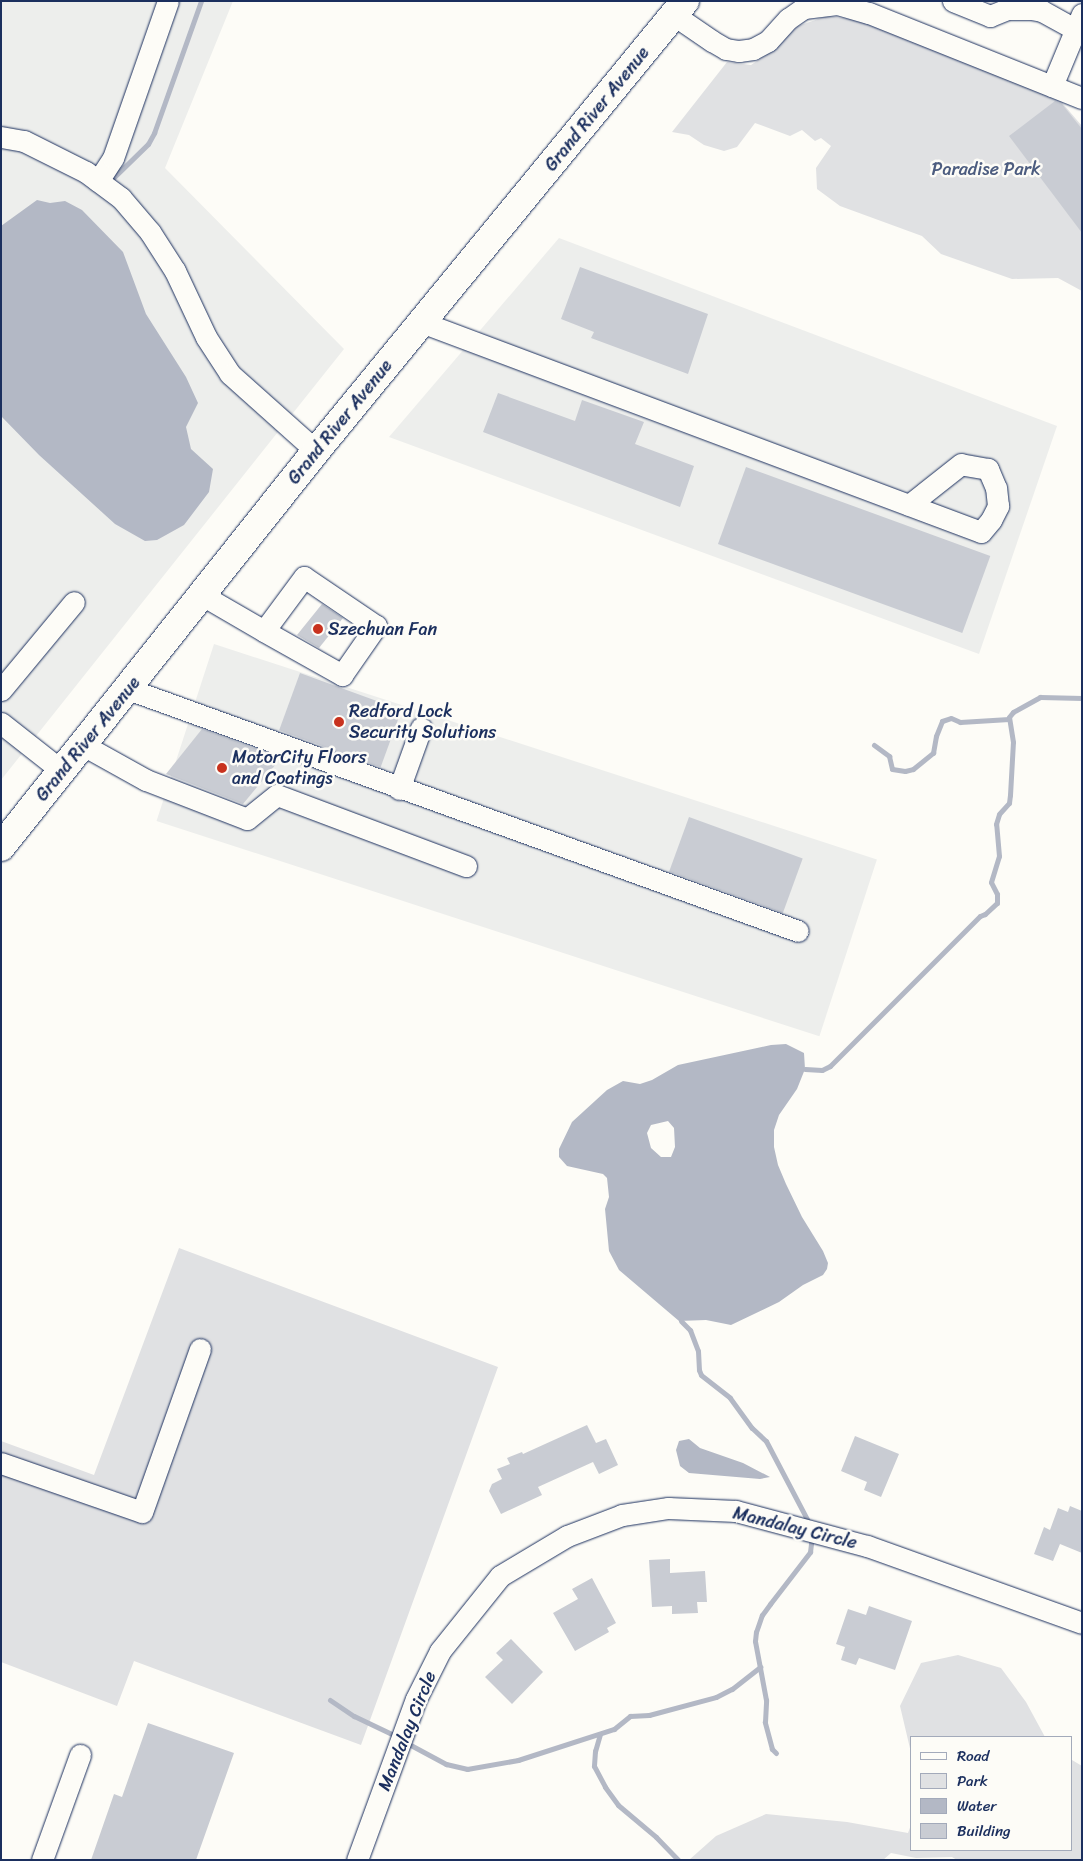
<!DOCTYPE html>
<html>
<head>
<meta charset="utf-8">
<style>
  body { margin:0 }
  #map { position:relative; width:1083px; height:1861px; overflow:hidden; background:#fdfcf7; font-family:Sriracha,sans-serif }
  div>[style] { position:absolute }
  .built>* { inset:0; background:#edeeec; transform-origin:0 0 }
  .green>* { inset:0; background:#e0e1e3 }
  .water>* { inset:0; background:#b3b8c5 }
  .stream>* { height:5px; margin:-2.5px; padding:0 2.5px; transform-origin:2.5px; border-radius:2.5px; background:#b3b8c5 }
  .building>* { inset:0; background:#c9ccd3; transform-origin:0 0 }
  .roads { filter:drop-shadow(0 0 1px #1b2f5e) drop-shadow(0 0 1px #1b2f5e) }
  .minor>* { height:21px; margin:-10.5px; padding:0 10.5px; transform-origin:10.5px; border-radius:10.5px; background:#fdfcf7 }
  .major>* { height:28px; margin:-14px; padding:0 14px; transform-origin:14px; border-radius:14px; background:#fdfcf7 }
  .dots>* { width:14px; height:14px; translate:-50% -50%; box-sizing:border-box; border:2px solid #fdfcf7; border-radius:50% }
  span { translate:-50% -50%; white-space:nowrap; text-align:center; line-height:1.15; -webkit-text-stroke:5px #fdfcf7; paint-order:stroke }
  .street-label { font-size:18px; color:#1b2f5e }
  .park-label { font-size:18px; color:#4c5c7f }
  .poi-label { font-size:18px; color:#1b2f5e }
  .left { translate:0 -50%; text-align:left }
  .frame { position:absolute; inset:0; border:2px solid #1b2f5e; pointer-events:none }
  .legend { position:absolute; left:910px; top:1736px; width:162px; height:115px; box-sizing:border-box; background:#fdfcf7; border:1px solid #a3aaba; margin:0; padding:6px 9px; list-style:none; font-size:15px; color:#1b2f5e }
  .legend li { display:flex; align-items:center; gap:10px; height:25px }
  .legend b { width:25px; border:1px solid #a3aaba }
</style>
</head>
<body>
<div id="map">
  <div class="built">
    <i style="clip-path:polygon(1px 1px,233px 1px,165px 168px,344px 349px,1px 780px)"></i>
    <i style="clip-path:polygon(559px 238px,1057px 426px,979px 654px,389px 437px)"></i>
    <i style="left:214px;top:644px;width:697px;height:186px;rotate:18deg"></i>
  </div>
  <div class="green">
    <i style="clip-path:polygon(827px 16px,865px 21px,1058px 98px,1082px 126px,1082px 291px,1058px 278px,1012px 279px,941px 254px,922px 236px,840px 206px,817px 189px,816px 168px,831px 146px,821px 138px,815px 141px,802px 130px,790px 136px,755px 123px,737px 147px,724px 151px,704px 145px,689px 135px,672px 132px,727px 62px,751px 65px,769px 53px,798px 26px)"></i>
    <i style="clip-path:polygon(179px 1248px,498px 1367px,361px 1745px,134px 1661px,117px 1706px,1px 1662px,1px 1441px,94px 1475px)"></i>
    <i style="clip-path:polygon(958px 1655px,1001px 1668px,1026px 1702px,1045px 1737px,912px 1737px,912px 1757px,900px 1706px,921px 1663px)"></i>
    <i style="clip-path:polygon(1072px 1760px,1082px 1766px,1082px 1860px,957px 1860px,952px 1857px,916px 1858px,891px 1853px,883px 1860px,689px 1860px,716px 1836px,766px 1814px,847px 1822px,908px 1833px,912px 1822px,912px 1850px,1072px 1850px)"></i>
  </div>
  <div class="water">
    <i style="clip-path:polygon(37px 200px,50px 203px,65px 201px,82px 210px,123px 252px,146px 314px,186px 377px,198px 403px,186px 427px,191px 449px,213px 469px,209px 492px,184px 525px,157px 540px,145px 541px,115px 524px,39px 455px,1px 416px,1px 226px)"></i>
    <i style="clip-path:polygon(evenodd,786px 1044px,804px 1053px,805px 1069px,797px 1089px,779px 1115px,774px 1130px,774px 1147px,778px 1165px,786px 1184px,802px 1217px,823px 1251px,828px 1263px,827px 1269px,823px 1275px,803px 1285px,779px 1302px,731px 1325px,706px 1320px,679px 1321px,619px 1270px,609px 1251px,605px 1209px,609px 1197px,607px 1178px,603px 1174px,567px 1166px,559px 1157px,559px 1149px,572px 1122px,607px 1090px,623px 1081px,640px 1084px,652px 1080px,678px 1065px,771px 1045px,786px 1044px,668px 1121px,674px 1128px,675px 1147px,671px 1157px,661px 1157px,651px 1148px,647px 1133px,651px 1125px,668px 1121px)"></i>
    <i style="clip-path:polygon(689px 1439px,700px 1448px,743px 1463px,770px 1477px,760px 1479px,689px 1473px,680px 1466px,676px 1450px,679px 1441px)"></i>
  </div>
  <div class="stream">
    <i style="left:108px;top:183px;width:56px;rotate:-44.3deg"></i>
    <i style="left:148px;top:144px;width:13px;rotate:-61deg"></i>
    <i style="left:154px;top:133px;width:140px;rotate:-70.4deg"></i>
    <i style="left:874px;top:745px;width:19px;rotate:36deg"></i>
    <i style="left:889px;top:756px;width:13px;rotate:77deg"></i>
    <i style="left:892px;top:769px;width:13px;rotate:9deg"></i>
    <i style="left:905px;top:771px;width:8px;rotate:-14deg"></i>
    <i style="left:913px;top:769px;width:26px;rotate:-39deg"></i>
    <i style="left:933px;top:753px;width:17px;rotate:-80deg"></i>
    <i style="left:936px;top:736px;width:16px;rotate:-68deg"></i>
    <i style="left:942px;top:721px;width:9px;rotate:-18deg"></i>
    <i style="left:951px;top:718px;width:10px;rotate:24deg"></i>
    <i style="left:960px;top:722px;width:49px;rotate:-3.5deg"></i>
    <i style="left:805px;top:1069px;width:17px;rotate:3deg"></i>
    <i style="left:822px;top:1070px;width:9px;rotate:-27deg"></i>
    <i style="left:830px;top:1066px;width:212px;rotate:-45deg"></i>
    <i style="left:980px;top:916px;width:5px;rotate:-22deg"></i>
    <i style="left:985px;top:914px;width:16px;rotate:-43deg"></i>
    <i style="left:997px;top:903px;width:9px;rotate:-90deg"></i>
    <i style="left:997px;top:894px;width:13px;rotate:-117deg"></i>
    <i style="left:991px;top:882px;width:27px;rotate:-73deg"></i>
    <i style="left:999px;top:856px;width:32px;rotate:-95deg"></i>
    <i style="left:996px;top:824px;width:10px;rotate:-73deg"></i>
    <i style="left:999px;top:814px;width:15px;rotate:-48deg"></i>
    <i style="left:1009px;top:803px;width:8px;rotate:-83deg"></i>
    <i style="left:1010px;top:795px;width:53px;rotate:-86.8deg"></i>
    <i style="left:1013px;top:742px;width:25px;rotate:-99deg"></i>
    <i style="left:1009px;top:717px;width:6px;rotate:-51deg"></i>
    <i style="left:1013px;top:712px;width:31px;rotate:-29deg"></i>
    <i style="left:1040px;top:697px;width:42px;rotate:1.4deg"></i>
    <i style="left:681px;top:1321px;width:13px;rotate:45deg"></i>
    <i style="left:690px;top:1330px;width:22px;rotate:69deg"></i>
    <i style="left:698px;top:1351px;width:19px;rotate:87deg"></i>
    <i style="left:699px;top:1370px;width:5px;rotate:68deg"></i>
    <i style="left:701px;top:1375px;width:37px;rotate:38deg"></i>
    <i style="left:730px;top:1398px;width:37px;rotate:54deg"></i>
    <i style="left:752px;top:1428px;width:19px;rotate:43deg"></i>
    <i style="left:766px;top:1441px;width:93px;rotate:62.3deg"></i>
    <i style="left:330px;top:1700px;width:29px;rotate:34deg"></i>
    <i style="left:354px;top:1716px;width:47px;rotate:25.5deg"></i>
    <i style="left:600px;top:1734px;width:18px;rotate:106deg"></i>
    <i style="left:595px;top:1751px;width:15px;rotate:94deg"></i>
    <i style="left:594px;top:1766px;width:24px;rotate:62deg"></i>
    <i style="left:605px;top:1787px;width:22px;rotate:54deg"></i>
    <i style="left:618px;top:1805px;width:50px;rotate:40.1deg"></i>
    <i style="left:656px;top:1837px;width:32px;rotate:46deg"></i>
    <i style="left:405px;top:1742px;width:47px;rotate:28.2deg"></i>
    <i style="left:446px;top:1764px;width:22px;rotate:13deg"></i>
    <i style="left:467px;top:1769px;width:52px;rotate:-10deg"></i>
    <i style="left:518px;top:1760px;width:101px;rotate:-17.9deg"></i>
    <i style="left:614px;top:1729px;width:21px;rotate:-39deg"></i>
    <i style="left:630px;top:1716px;width:19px;rotate:-3deg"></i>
    <i style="left:649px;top:1715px;width:69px;rotate:-15deg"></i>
    <i style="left:716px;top:1697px;width:18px;rotate:-27deg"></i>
    <i style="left:732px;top:1689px;width:36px;rotate:-38deg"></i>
    <i style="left:776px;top:1753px;width:6px;rotate:-135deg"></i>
    <i style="left:772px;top:1749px;width:28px;rotate:-105deg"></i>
    <i style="left:765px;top:1722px;width:22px;rotate:-87deg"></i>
    <i style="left:766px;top:1700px;width:60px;rotate:-100.6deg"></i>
    <i style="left:755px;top:1641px;width:9px;rotate:-84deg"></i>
    <i style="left:756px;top:1632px;width:18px;rotate:-71deg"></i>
    <i style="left:762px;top:1615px;width:14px;rotate:-54deg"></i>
    <i style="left:770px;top:1604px;width:66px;rotate:-52.4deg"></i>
    <i style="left:810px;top:1552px;width:16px;rotate:-83deg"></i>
  </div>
  <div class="building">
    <i style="clip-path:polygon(1055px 101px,1062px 104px,1082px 129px,1082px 233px,1009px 136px)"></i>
    <i style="clip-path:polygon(580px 267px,708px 314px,688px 374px,591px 338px,594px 332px,561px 319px)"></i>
    <i style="clip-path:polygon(498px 393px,575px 421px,582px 400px,644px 422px,635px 444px,694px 466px,680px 507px,483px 432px)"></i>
    <i style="left:746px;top:467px;width:260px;height:82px;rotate:20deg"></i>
    <i style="clip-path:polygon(322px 604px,343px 618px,319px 648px,297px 635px)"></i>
    <i style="left:300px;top:673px;width:108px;height:61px;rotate:20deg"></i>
    <i style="clip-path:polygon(202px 729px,281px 758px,243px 804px,166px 774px)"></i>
    <i style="left:689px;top:817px;width:121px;height:58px;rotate:20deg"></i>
    <i style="clip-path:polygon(587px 1425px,596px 1443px,606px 1439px,618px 1465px,599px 1474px,593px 1462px,538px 1487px,542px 1495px,501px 1514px,489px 1491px,492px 1484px,502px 1479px,497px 1469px,510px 1464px,507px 1458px,522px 1452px,523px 1454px)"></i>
    <i style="clip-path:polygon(855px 1436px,899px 1454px,881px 1497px,864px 1490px,867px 1482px,841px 1471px)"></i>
    <i style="clip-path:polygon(1070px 1506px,1082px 1511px,1082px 1553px,1060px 1544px,1053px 1561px,1034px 1554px,1044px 1527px,1050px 1530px,1058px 1508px,1068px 1512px)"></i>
    <i style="clip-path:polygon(670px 1559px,670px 1573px,705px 1571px,707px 1602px,697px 1602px,698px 1613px,672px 1614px,672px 1606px,652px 1607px,649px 1560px)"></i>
    <i style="clip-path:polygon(592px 1578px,616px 1623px,607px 1628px,609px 1632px,575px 1651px,553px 1613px,578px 1599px,572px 1589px)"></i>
    <i style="clip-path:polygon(869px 1606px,912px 1621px,895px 1670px,859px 1658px,856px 1665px,841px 1660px,845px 1647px,836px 1644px,848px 1609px,866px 1615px)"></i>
    <i style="clip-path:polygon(511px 1639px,543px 1672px,512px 1704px,485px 1677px,503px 1660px,496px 1653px)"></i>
    <i style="clip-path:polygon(148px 1723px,234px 1753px,196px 1860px,91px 1860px,114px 1794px,122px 1797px)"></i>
  </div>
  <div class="roads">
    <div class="minor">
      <i style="left:953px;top:1px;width:40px;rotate:22deg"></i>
      <i style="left:990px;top:16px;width:18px;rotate:-22deg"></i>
      <i style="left:1007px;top:9px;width:24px"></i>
      <i style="left:1031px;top:9px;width:11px;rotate:10deg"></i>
      <i style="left:1042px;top:11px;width:37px;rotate:29deg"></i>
      <i style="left:674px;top:15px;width:46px;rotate:34.4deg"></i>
      <i style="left:712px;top:41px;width:16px;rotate:30deg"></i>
      <i style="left:726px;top:49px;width:13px;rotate:9deg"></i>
      <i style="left:739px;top:51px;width:14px;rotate:-8deg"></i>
      <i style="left:753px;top:49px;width:17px;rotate:-28deg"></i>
      <i style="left:768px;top:41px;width:30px;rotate:-48deg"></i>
      <i style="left:788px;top:19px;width:19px;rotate:-35deg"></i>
      <i style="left:804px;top:8px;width:33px;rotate:-7deg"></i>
      <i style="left:837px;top:4px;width:33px;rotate:16deg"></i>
      <i style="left:869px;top:13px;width:229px;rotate:21.8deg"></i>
      <i style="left:1052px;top:86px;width:78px;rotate:-67.4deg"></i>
      <i style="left:1px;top:137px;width:23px;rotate:10deg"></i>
      <i style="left:24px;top:141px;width:69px;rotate:26.6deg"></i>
      <i style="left:86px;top:172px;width:44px;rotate:36.6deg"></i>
      <i style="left:121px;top:198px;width:45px;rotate:49.5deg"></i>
      <i style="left:150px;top:232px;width:46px;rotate:57.3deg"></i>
      <i style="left:175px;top:271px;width:73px;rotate:64.8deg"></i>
      <i style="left:206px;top:337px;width:44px;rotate:57deg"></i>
      <i style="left:230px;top:374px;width:115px;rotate:41.8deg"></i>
      <i style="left:98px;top:181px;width:27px;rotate:-57deg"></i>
      <i style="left:113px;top:158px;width:166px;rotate:-70.7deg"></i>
      <i style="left:421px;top:322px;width:598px;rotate:20.56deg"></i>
      <i style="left:981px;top:532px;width:16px;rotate:-50deg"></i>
      <i style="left:991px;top:520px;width:16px;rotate:-63deg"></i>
      <i style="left:998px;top:506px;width:18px;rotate:-96deg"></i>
      <i style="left:996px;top:488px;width:21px;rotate:-113deg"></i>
      <i style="left:988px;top:469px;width:27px;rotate:-170deg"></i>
      <i style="left:961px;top:464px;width:66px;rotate:141.7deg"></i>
      <i style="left:202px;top:595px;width:72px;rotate:30.1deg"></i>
      <i style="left:264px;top:631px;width:90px;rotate:29.4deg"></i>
      <i style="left:342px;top:675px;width:60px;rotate:-55.2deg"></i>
      <i style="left:376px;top:626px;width:87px;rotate:-145.8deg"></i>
      <i style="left:304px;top:577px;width:67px;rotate:126.5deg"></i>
      <i style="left:128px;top:689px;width:712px;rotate:19.86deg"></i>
      <i style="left:1px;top:690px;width:114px;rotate:-50.3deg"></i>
      <i style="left:1px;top:723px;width:78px;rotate:38.2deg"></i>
      <i style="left:83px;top:745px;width:72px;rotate:29.1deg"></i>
      <i style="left:146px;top:780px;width:108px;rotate:21.1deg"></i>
      <i style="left:247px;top:819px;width:38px;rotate:-39deg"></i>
      <i style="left:277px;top:795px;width:202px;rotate:20.6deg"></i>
      <i style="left:399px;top:789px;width:65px;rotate:-70.2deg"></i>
      <i style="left:1px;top:1463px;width:149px;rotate:19.2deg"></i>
      <i style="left:142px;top:1512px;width:173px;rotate:-70.4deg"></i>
      <i style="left:42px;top:1860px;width:112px;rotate:-70.1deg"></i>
      <i style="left:357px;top:1860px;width:171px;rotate:-69.9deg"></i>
      <i style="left:416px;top:1699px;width:54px;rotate:-63.4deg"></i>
      <i style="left:440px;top:1651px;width:96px;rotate:-51.3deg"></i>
      <i style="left:500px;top:1576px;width:78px;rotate:-30.8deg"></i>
      <i style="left:567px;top:1536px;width:59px;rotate:-20.9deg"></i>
      <i style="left:622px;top:1515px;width:47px;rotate:-8.7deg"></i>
      <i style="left:668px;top:1508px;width:68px;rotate:2.5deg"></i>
      <i style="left:736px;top:1511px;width:136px;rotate:15deg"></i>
      <i style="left:867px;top:1546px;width:228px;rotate:19.7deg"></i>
    </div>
    <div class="major">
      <i style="left:1px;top:847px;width:506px;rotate:-51.5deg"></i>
      <i style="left:316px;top:451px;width:582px;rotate:-50.65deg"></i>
    </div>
  </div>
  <div class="dots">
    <i style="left:318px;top:629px;background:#c8321e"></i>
    <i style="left:339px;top:722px;background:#c8321e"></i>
    <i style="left:222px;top:768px;background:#c8321e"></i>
  </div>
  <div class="street-label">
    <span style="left:597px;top:109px;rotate:-51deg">Grand River Avenue</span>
    <span style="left:340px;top:422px;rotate:-51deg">Grand River Avenue</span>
    <span style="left:88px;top:739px;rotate:-51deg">Grand River Avenue</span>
    <span style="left:795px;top:1528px;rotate:14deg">Mandalay Circle</span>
    <span style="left:407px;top:1731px;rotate:-68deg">Mandalay Circle</span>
  </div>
  <div class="park-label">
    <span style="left:986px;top:169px">Paradise Park</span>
  </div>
  <div class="poi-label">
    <span class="left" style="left:328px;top:629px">Szechuan Fan</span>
    <span class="left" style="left:349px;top:722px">Redford Lock<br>Security Solutions</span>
    <span class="left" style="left:232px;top:768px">MotorCity Floors<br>and Coatings</span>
  </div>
  <div class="frame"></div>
  <ul class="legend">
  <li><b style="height:6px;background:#fdfcf7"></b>Road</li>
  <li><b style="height:14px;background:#e0e1e3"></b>Park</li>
  <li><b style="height:14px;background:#b3b8c5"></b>Water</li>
  <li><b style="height:14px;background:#c9ccd3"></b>Building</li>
  </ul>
</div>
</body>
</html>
